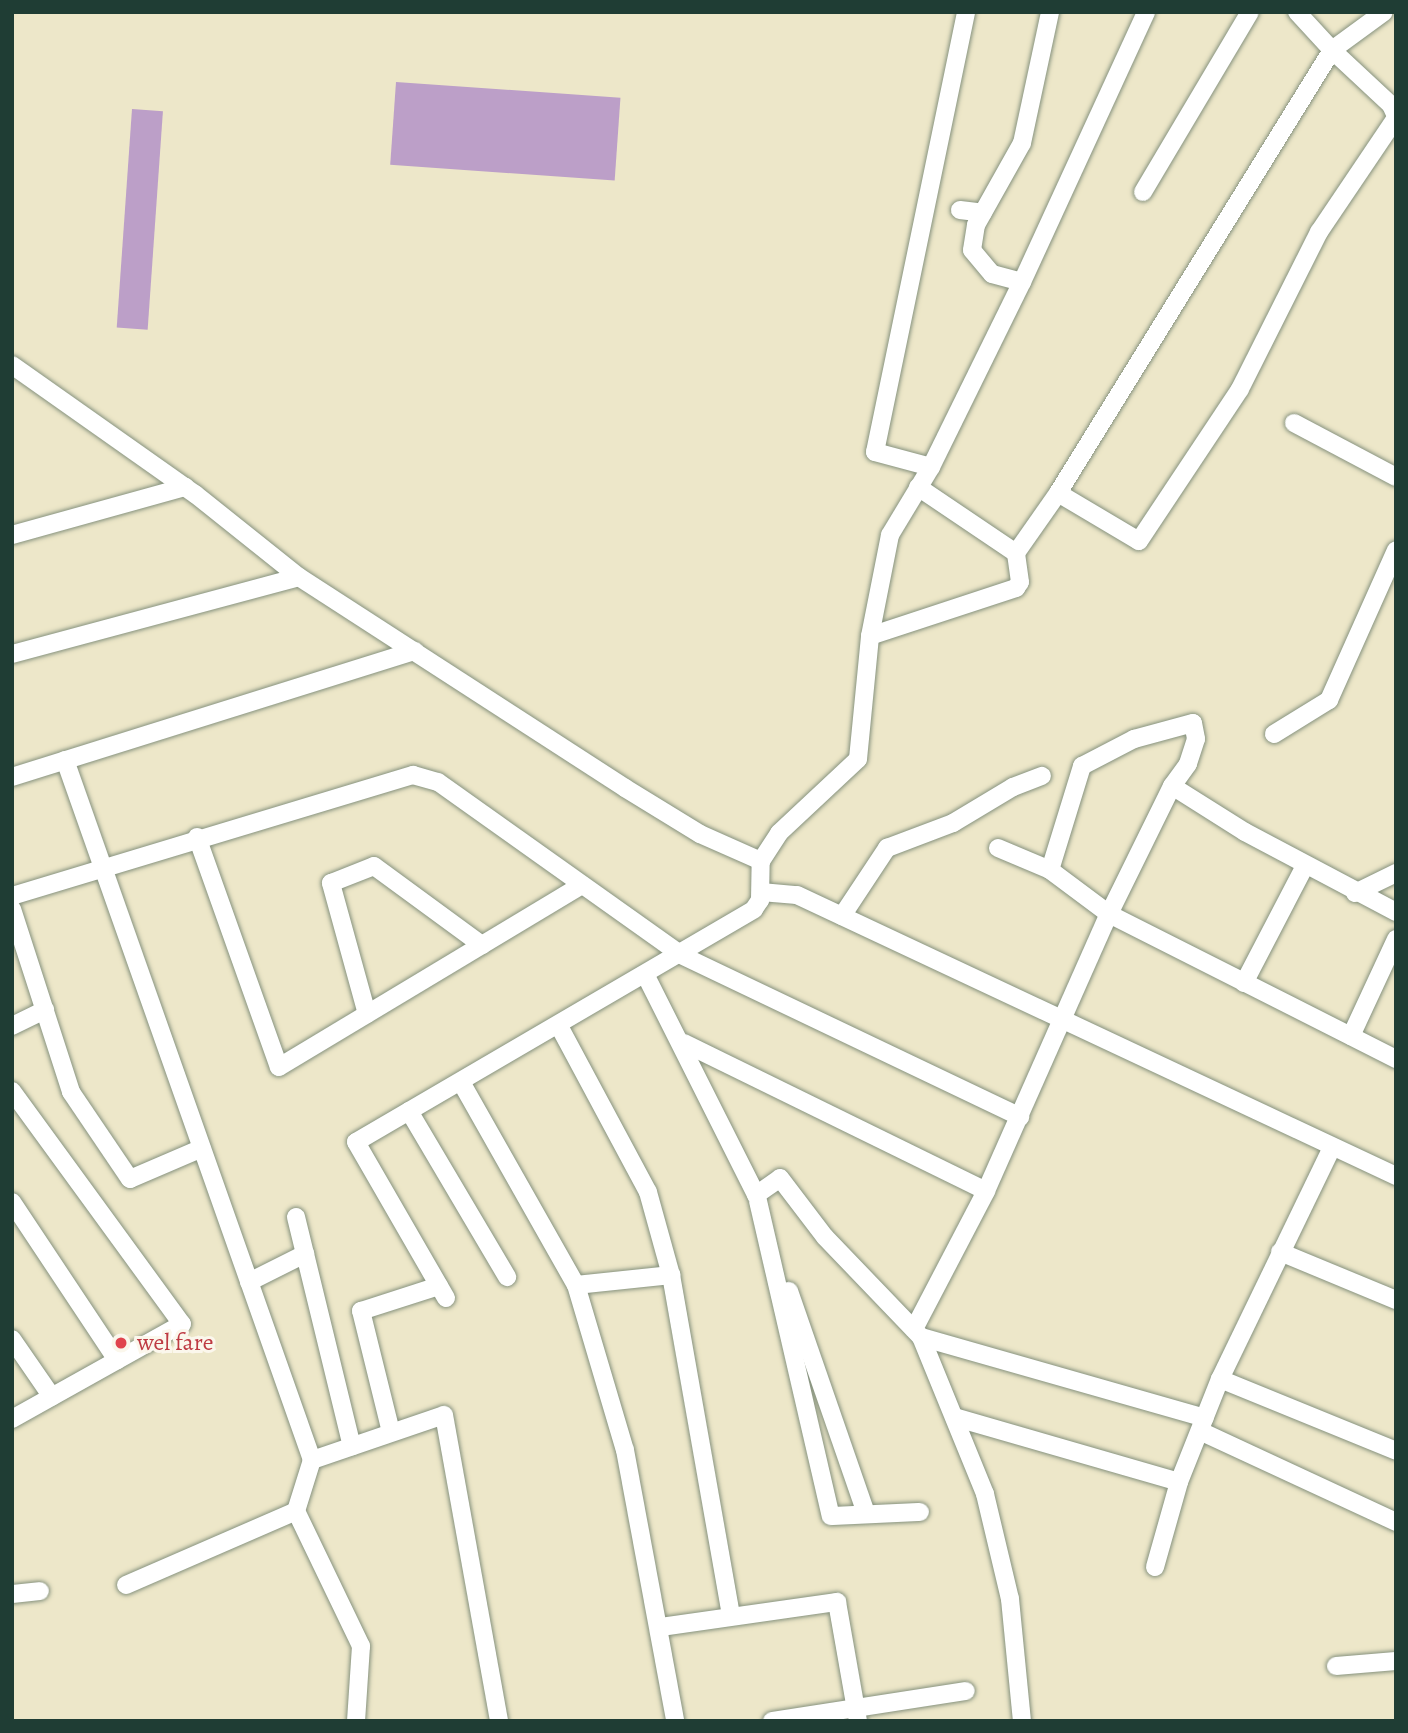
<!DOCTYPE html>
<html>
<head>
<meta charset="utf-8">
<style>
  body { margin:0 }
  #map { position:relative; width:1408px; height:1733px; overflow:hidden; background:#ede7c9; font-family:Alegreya,serif }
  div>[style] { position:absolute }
  .building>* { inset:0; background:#bc9fc8; transform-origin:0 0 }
  .roads { filter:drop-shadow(0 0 2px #86927e) drop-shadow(0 0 2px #86927e) }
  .minor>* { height:18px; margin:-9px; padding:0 9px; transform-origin:9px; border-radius:9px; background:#fff }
  .dots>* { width:19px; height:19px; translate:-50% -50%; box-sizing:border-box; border:4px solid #fbf7ec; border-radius:50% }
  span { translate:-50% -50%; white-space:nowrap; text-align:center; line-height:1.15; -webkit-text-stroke:6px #fbf7ec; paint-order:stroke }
  .health-label { font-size:24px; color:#be3a42 }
  .left { translate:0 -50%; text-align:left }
  .frame { position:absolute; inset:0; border:14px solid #1f3d34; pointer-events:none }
</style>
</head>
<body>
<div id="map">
  <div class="building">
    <i style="left:396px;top:82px;width:225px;height:83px;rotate:4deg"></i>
    <i style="left:132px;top:109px;width:31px;height:219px;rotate:4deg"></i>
  </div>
  <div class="roads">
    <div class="minor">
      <i style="left:1297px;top:12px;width:52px;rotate:47.4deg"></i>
      <i style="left:1332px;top:50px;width:64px;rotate:-36.2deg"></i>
      <i style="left:1143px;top:192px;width:209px;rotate:-59.3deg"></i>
      <i style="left:960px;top:210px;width:23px;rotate:7deg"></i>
      <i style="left:1022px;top:282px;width:31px;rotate:-165deg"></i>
      <i style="left:992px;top:274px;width:31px;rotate:-130deg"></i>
      <i style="left:972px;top:250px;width:25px;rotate:-81deg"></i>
      <i style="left:976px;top:225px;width:94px;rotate:-60.7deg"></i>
      <i style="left:1022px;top:143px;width:134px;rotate:-77.9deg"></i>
      <i style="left:12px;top:365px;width:224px;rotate:35.2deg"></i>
      <i style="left:195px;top:494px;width:133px;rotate:38.6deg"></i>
      <i style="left:299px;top:577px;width:388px;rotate:32.9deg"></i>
      <i style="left:625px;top:788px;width:88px;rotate:31.5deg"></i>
      <i style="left:700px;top:834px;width:67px;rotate:23.9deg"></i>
      <i style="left:1294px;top:423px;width:115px;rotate:27.9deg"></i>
      <i style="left:931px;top:467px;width:58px;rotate:-165deg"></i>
      <i style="left:875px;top:452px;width:449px;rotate:-78.3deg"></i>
      <i style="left:918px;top:487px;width:118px;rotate:34deg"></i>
      <i style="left:1058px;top:493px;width:94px;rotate:30.7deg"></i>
      <i style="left:1139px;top:541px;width:182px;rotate:-56.4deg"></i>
      <i style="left:1240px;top:389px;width:176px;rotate:-63.3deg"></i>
      <i style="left:1319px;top:232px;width:138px;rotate:-56deg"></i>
      <i style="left:12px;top:535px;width:180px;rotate:-15.5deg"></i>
      <i style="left:870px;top:636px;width:154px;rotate:-18.2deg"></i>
      <i style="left:1016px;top:588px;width:7px;rotate:-56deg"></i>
      <i style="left:1020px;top:582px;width:29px;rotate:-98deg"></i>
      <i style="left:1016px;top:553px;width:73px;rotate:-55deg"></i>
      <i style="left:1058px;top:493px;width:521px;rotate:-58.26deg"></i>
      <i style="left:1332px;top:50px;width:81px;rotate:43deg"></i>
      <i style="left:1391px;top:105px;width:12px;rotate:66deg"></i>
      <i style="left:12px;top:654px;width:297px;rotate:-15deg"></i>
      <i style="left:1274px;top:734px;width:65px;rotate:-31.7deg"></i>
      <i style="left:1329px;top:700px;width:164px;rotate:-65.9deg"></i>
      <i style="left:65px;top:760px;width:742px;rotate:70.56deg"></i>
      <i style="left:312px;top:1460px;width:139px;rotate:-18.8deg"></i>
      <i style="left:444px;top:1415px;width:311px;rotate:79.8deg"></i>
      <i style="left:12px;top:777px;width:422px;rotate:-17.4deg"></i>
      <i style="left:197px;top:837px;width:244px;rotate:70.4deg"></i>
      <i style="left:279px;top:1067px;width:353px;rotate:-31deg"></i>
      <i style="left:998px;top:848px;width:56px;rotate:22.9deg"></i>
      <i style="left:1050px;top:870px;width:74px;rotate:36.7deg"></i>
      <i style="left:1109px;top:914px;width:322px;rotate:26.8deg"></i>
      <i style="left:1050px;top:870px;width:109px;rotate:-72.9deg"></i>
      <i style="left:1082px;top:766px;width:59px;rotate:-27.4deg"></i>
      <i style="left:1134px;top:739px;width:61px;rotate:-15.2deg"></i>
      <i style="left:1193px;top:723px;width:16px;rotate:79deg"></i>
      <i style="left:1196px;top:739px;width:26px;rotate:108deg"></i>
      <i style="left:1188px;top:764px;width:27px;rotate:126deg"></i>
      <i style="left:761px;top:892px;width:36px;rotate:5deg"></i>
      <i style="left:797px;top:895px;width:662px;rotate:25.13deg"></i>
      <i style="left:1355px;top:893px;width:46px;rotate:-26deg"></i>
      <i style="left:12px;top:896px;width:419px;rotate:-16.8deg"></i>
      <i style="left:413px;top:775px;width:26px;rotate:16deg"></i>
      <i style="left:438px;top:782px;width:298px;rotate:35.4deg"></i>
      <i style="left:681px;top:955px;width:376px;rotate:25.5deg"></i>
      <i style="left:12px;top:909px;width:192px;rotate:72.1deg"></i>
      <i style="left:71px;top:1092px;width:105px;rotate:55.9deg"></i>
      <i style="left:130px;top:1179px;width:78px;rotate:-23.3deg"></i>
      <i style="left:842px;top:916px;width:82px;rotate:-56.5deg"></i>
      <i style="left:887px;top:848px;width:71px;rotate:-20.7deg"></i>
      <i style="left:953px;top:823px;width:70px;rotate:-31deg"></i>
      <i style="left:1013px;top:787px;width:31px;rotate:-21deg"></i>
      <i style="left:646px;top:976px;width:245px;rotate:63.3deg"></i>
      <i style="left:756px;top:1195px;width:29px;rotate:-35deg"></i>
      <i style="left:780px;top:1178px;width:74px;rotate:52.7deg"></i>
      <i style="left:825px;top:1237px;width:139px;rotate:46.2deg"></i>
      <i style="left:921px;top:1337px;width:170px;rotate:67.8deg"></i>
      <i style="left:985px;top:1494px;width:108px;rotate:76.6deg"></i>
      <i style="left:1010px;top:1599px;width:123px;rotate:84.4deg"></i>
      <i style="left:1244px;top:983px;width:132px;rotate:-62.5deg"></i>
      <i style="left:367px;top:1014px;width:136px;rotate:-105.4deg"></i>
      <i style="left:331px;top:883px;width:46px;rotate:-21.6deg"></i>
      <i style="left:374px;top:866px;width:134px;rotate:36.2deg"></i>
      <i style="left:12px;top:1026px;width:37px;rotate:-26deg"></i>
      <i style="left:559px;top:1026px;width:188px;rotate:61.8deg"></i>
      <i style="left:648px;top:1192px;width:86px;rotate:74.5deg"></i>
      <i style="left:671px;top:1275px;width:345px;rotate:80deg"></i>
      <i style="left:1351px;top:1036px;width:107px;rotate:-65.1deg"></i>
      <i style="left:684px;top:1043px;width:336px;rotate:26.1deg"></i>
      <i style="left:461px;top:1082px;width:233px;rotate:60.5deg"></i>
      <i style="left:576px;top:1285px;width:96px;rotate:-6deg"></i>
      <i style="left:12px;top:1091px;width:288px;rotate:53.9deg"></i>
      <i style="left:182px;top:1324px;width:195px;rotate:150.8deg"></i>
      <i style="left:409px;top:1111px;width:193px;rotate:59.4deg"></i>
      <i style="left:758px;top:1201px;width:323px;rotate:77deg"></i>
      <i style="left:831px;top:1516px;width:89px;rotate:-2.6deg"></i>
      <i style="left:12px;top:1202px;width:190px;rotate:56.4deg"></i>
      <i style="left:296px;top:1217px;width:236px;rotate:76.3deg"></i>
      <i style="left:1280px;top:1252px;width:126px;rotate:22.5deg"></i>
      <i style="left:249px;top:1282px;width:63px;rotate:-26.6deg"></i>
      <i style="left:576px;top:1285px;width:172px;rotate:73.5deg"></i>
      <i style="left:625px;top:1450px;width:276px;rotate:79.5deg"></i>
      <i style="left:789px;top:1291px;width:235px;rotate:70.9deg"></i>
      <i style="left:446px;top:1298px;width:180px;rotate:-120deg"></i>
      <i style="left:356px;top:1142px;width:461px;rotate:-30.3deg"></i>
      <i style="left:754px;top:909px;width:11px;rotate:-56deg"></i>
      <i style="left:760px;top:900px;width:39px;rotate:-89deg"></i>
      <i style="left:761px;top:861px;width:33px;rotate:-57deg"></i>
      <i style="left:779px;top:833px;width:108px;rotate:-43.1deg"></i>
      <i style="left:858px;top:759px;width:124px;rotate:-84.4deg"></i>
      <i style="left:870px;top:636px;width:103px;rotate:-78.8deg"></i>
      <i style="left:890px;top:535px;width:79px;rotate:-58.9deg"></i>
      <i style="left:931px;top:467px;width:206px;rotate:-63.8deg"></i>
      <i style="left:1022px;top:282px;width:297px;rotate:-65.3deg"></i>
      <i style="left:914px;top:1329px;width:156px;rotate:-62.4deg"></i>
      <i style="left:986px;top:1191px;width:303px;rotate:-66.1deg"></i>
      <i style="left:1109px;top:914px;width:143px;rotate:-63.8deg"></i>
      <i style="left:1172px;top:786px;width:86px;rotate:32.2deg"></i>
      <i style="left:1245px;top:832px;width:171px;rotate:27.9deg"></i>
      <i style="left:921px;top:1337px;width:295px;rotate:15.9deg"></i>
      <i style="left:12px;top:1339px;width:70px;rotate:55.4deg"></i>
      <i style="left:1220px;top:1379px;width:190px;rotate:22.2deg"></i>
      <i style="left:954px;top:1417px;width:234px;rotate:16.1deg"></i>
      <i style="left:1200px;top:1431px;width:216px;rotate:24.9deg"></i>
      <i style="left:391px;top:1432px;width:125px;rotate:-103.9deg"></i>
      <i style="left:361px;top:1311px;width:82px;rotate:-17.8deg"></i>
      <i style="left:296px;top:1511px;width:150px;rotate:64.3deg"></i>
      <i style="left:361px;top:1646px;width:75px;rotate:93.8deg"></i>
      <i style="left:1155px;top:1567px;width:88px;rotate:-74.2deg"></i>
      <i style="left:1179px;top:1482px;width:111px;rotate:-68.3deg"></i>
      <i style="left:1220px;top:1379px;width:255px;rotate:-64.2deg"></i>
      <i style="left:126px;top:1585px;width:185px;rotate:-23.5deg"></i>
      <i style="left:296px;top:1511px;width:53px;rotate:-72.6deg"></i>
      <i style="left:12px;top:1594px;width:28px;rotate:-6deg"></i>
      <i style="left:661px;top:1627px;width:178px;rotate:-8.1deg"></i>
      <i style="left:837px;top:1602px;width:121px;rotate:80deg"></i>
      <i style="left:1336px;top:1666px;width:60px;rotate:-4.8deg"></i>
      <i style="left:772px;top:1721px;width:196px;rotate:-8.8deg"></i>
    </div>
  </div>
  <div class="dots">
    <i style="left:121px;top:1343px;background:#e0444e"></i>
  </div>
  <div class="health-label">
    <span class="left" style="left:137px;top:1343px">wel fare</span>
  </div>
  <div class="frame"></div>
</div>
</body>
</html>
